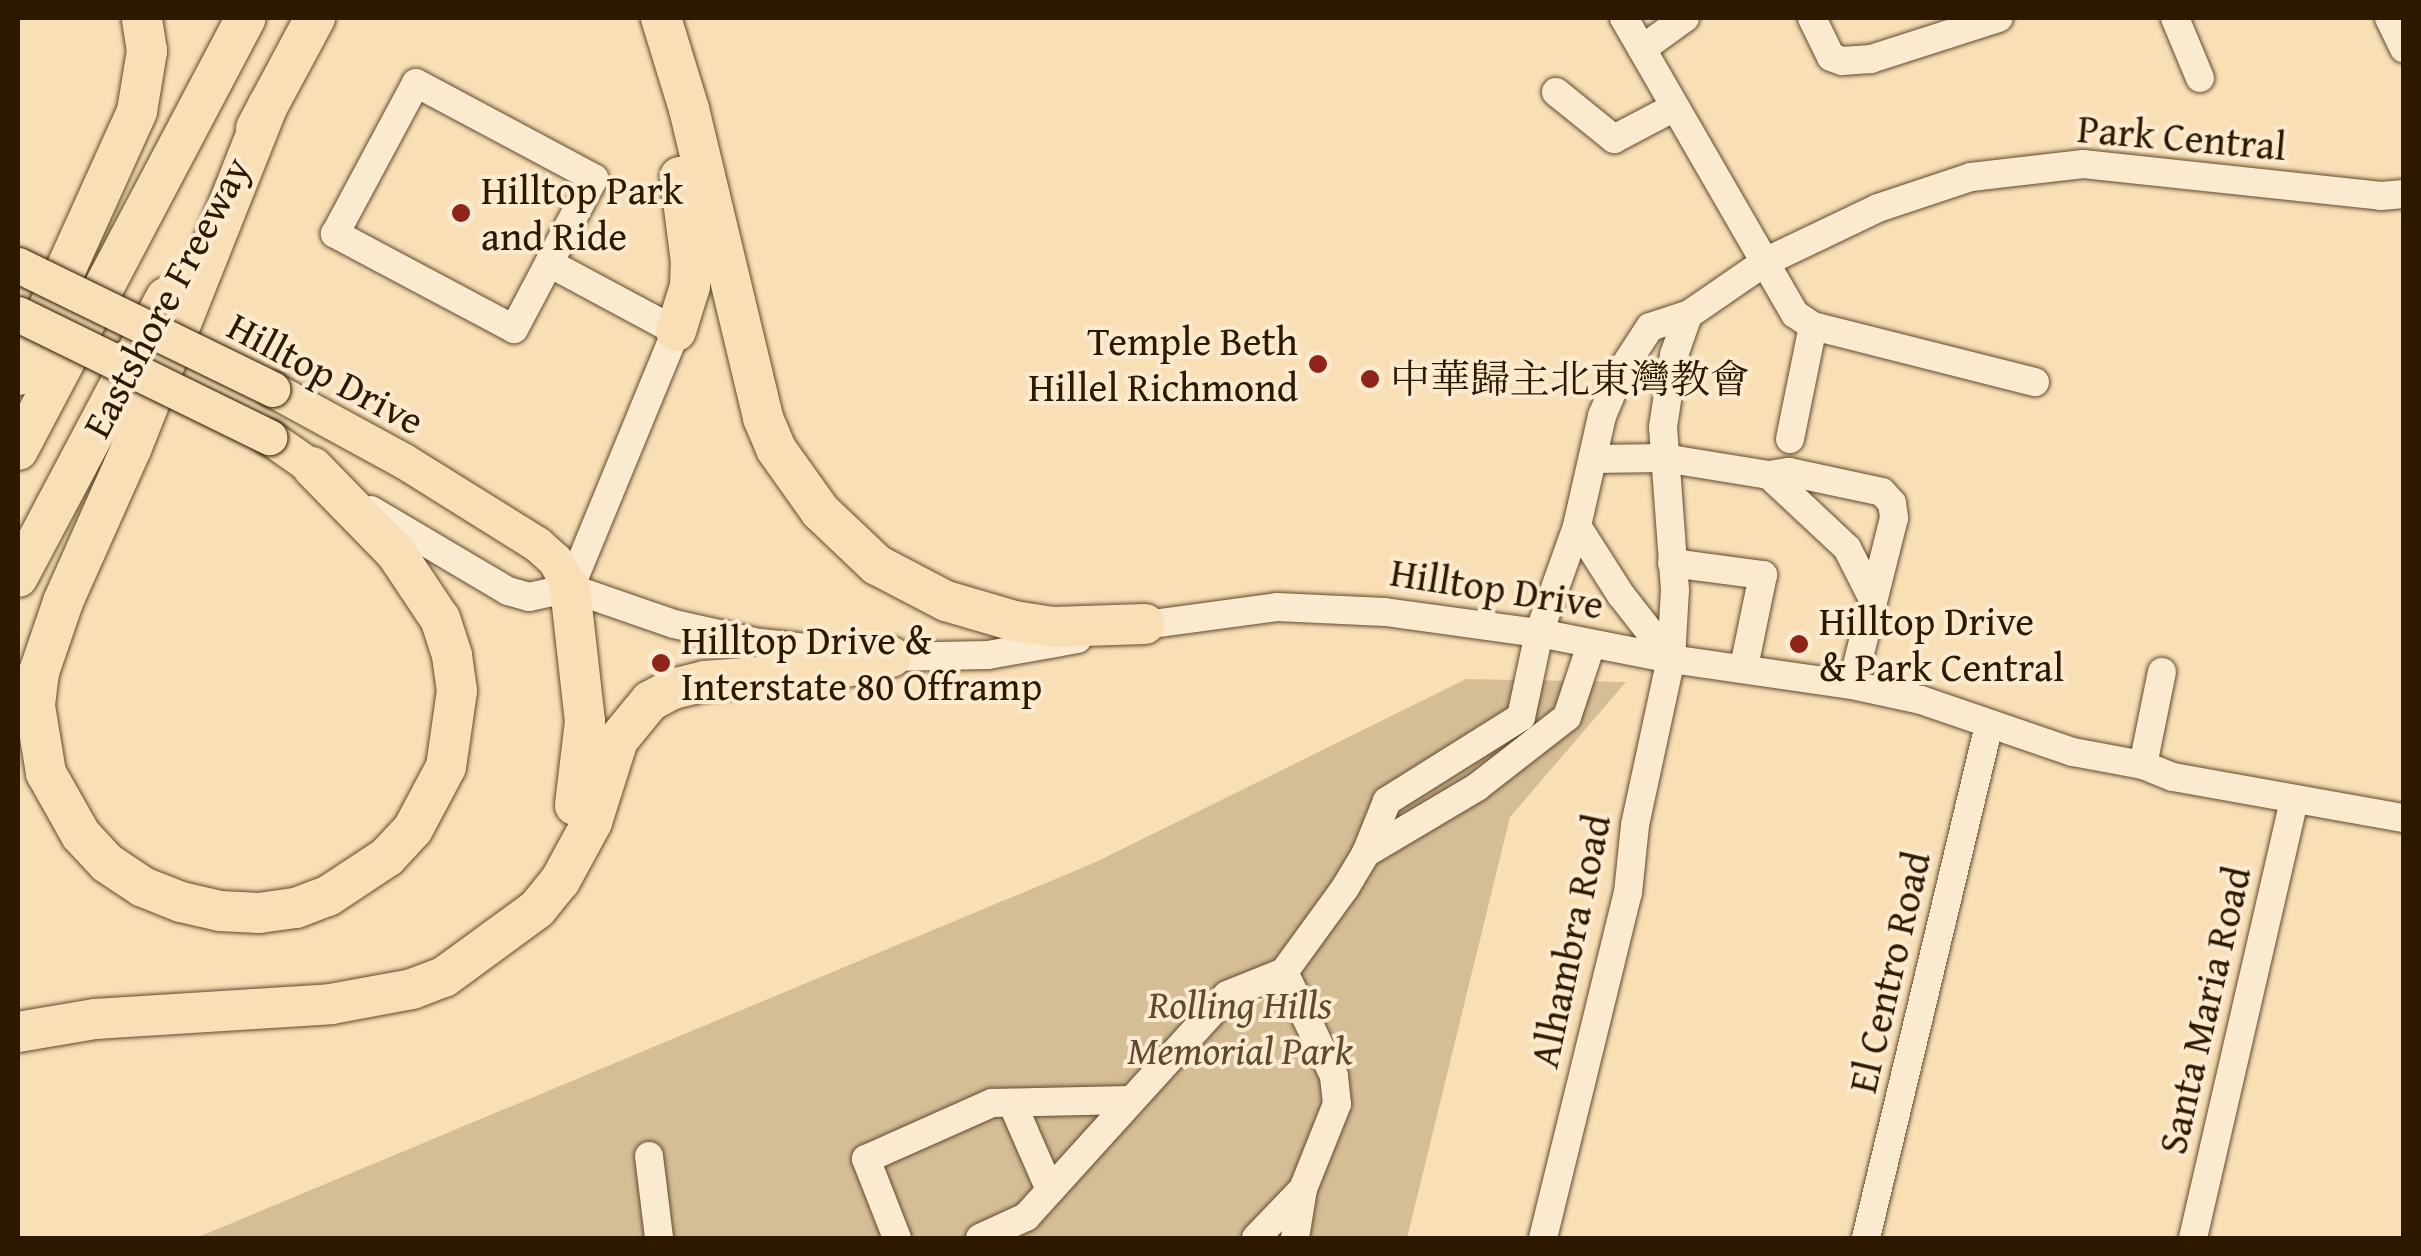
<!DOCTYPE html>
<html>
<head>
<meta charset="utf-8">
<style>
  body { margin:0 }
  #map { position:relative; width:2421px; height:1256px; overflow:hidden; background:#f8dfb5; font-family:"Gentium Book Plus","Noto Serif SC",serif }
  div>[style] { position:absolute }
  .green>* { inset:0; background:#d5bd96 }
  .roads { filter:drop-shadow(0 0 2px #604a2d) drop-shadow(0 0 2px #604a2d) }
  .minor>* { height:28px; margin:-14px; padding:0 14px; transform-origin:14px; border-radius:14px; background:#faeacf }
  .major>* { height:35px; margin:-17.5px; padding:0 17.5px; transform-origin:17.5px; border-radius:17.5px; background:#f8dfb5 }
  .highway>* { height:40px; margin:-20px; padding:0 20px; transform-origin:20px; border-radius:20px; background:#f8dfb5 }
  .bridges { filter:drop-shadow(0 0 2px #2d1800) drop-shadow(0 0 2px #2d1800) }
  .major-bridge>* { height:35px; margin:-17.5px; padding:0 17.5px; transform-origin:17.5px; border-radius:17.5px; background:#f8dfb5 }
  .dots>* { width:28px; height:28px; translate:-50% -50%; box-sizing:border-box; border:5px solid #faeacf; border-radius:50% }
  span { translate:-50% -50%; white-space:nowrap; text-align:center; line-height:1.15; -webkit-text-stroke:8px #faeacf; paint-order:stroke }
  .street-label { font-size:40px; color:#2d1800 }
  .poi-label { font-size:40px; color:#2d1800 }
  .left { translate:0 -50%; text-align:left }
  .right { translate:-100% -50%; text-align:right }
  .park-label { font-size:40px; color:#5f4a2d; font-style:italic }
  .frame { position:absolute; inset:0; border:20px solid #2d1800; pointer-events:none }
</style>
</head>
<body>
<div id="map">
  <div class="green">
    <i style="clip-path:polygon(1466px 679px,1626px 682px,1510px 817px,1407px 1238px,196px 1238px,1096px 862px)"></i>
  </div>
  <div class="roads">
    <div class="minor">
      <i style="left:1624px;top:18px;width:342px;rotate:60deg"></i>
      <i style="left:1795px;top:314px;width:22px;rotate:34deg"></i>
      <i style="left:1813px;top:326px;width:229px;rotate:14.2deg"></i>
      <i style="left:1812px;top:18px;width:43px;rotate:64deg"></i>
      <i style="left:1831px;top:57px;width:12px;rotate:20deg"></i>
      <i style="left:1842px;top:61px;width:29px;rotate:-4deg"></i>
      <i style="left:1871px;top:59px;width:134px;rotate:-17.8deg"></i>
      <i style="left:2175px;top:18px;width:65px;rotate:67.4deg"></i>
      <i style="left:2389px;top:18px;width:34px;rotate:64deg"></i>
      <i style="left:1642px;top:49px;width:53px;rotate:-35.8deg"></i>
      <i style="left:416px;top:83px;width:202px;rotate:28.1deg"></i>
      <i style="left:594px;top:178px;width:171px;rotate:117.9deg"></i>
      <i style="left:514px;top:329px;width:203px;rotate:-152deg"></i>
      <i style="left:335px;top:234px;width:171px;rotate:-61.8deg"></i>
      <i style="left:1556px;top:92px;width:75px;rotate:39deg"></i>
      <i style="left:1614px;top:139px;width:69px;rotate:-27.7deg"></i>
      <i style="left:549px;top:263px;width:144px;rotate:28.2deg"></i>
      <i style="left:676px;top:331px;width:278px;rotate:112.4deg"></i>
      <i style="left:1790px;top:439px;width:115px;rotate:-78.5deg"></i>
      <i style="left:1594px;top:459px;width:70px;rotate:-0.8deg"></i>
      <i style="left:1664px;top:458px;width:106px;rotate:9.2deg"></i>
      <i style="left:1769px;top:475px;width:107px;rotate:43.1deg"></i>
      <i style="left:1847px;top:548px;width:57px;rotate:63deg"></i>
      <i style="left:1769px;top:475px;width:20px;rotate:-9deg"></i>
      <i style="left:1789px;top:472px;width:95px;rotate:12.1deg"></i>
      <i style="left:1882px;top:492px;width:15px;rotate:48deg"></i>
      <i style="left:1892px;top:503px;width:15px;rotate:82deg"></i>
      <i style="left:1894px;top:518px;width:172px;rotate:104.1deg"></i>
      <i style="left:371px;top:510px;width:159px;rotate:30.6deg"></i>
      <i style="left:508px;top:591px;width:22px;rotate:16deg"></i>
      <i style="left:529px;top:597px;width:42px;rotate:-12.4deg"></i>
      <i style="left:570px;top:588px;width:110px;rotate:19.1deg"></i>
      <i style="left:674px;top:624px;width:88px;rotate:12.5deg"></i>
      <i style="left:760px;top:643px;width:132px;rotate:6.1deg"></i>
      <i style="left:891px;top:657px;width:97px;rotate:-1.2deg"></i>
      <i style="left:988px;top:655px;width:91px;rotate:-10.1deg"></i>
      <i style="left:1577px;top:526px;width:82px;rotate:57.5deg"></i>
      <i style="left:1621px;top:595px;width:81px;rotate:52deg"></i>
      <i style="left:1672px;top:563px;width:92px;rotate:7.5deg"></i>
      <i style="left:1763px;top:575px;width:94px;rotate:101.7deg"></i>
      <i style="left:1130px;top:627px;width:148px;rotate:-7.7deg"></i>
      <i style="left:1277px;top:607px;width:108px;rotate:2.7deg"></i>
      <i style="left:1385px;top:612px;width:155px;rotate:7.8deg"></i>
      <i style="left:1539px;top:633px;width:135px;rotate:11.1deg"></i>
      <i style="left:1671px;top:659px;width:183px;rotate:8.2deg"></i>
      <i style="left:1852px;top:685px;width:71px;rotate:12.3deg"></i>
      <i style="left:1921px;top:700px;width:161px;rotate:18.9deg"></i>
      <i style="left:2073px;top:752px;width:71px;rotate:10.5deg"></i>
      <i style="left:2143px;top:765px;width:32px;rotate:22deg"></i>
      <i style="left:2173px;top:777px;width:235px;rotate:10.1deg"></i>
      <i style="left:2143px;top:765px;width:95px;rotate:-78.5deg"></i>
      <i style="left:1366px;top:853px;width:129px;rotate:-30.7deg"></i>
      <i style="left:1477px;top:787px;width:114px;rotate:-37.9deg"></i>
      <i style="left:1567px;top:717px;width:76px;rotate:-71.6deg"></i>
      <i style="left:1284px;top:972px;width:104px;rotate:-54deg"></i>
      <i style="left:1345px;top:888px;width:41px;rotate:-59deg"></i>
      <i style="left:1366px;top:853px;width:56px;rotate:-68deg"></i>
      <i style="left:1387px;top:801px;width:158px;rotate:-32.1deg"></i>
      <i style="left:1521px;top:717px;width:86px;rotate:-77.9deg"></i>
      <i style="left:1539px;top:633px;width:114px;rotate:-70.4deg"></i>
      <i style="left:1577px;top:526px;width:113px;rotate:-77.2deg"></i>
      <i style="left:1602px;top:416px;width:47px;rotate:-67.3deg"></i>
      <i style="left:1620px;top:373px;width:55px;rotate:-56.9deg"></i>
      <i style="left:1650px;top:327px;width:40px;rotate:-18deg"></i>
      <i style="left:1688px;top:315px;width:93px;rotate:-34.5deg"></i>
      <i style="left:1765px;top:262px;width:125px;rotate:-25.5deg"></i>
      <i style="left:1878px;top:208px;width:98px;rotate:-18.4deg"></i>
      <i style="left:1971px;top:177px;width:113px;rotate:-6.6deg"></i>
      <i style="left:2083px;top:164px;width:300px;rotate:6.1deg"></i>
      <i style="left:2381px;top:196px;width:23px;rotate:-5deg"></i>
      <i style="left:1012px;top:1103px;width:95px;rotate:66.4deg"></i>
      <i style="left:649px;top:1156px;width:83px;rotate:83deg"></i>
      <i style="left:897px;top:1238px;width:85px;rotate:-111.4deg"></i>
      <i style="left:866px;top:1159px;width:138px;rotate:-24deg"></i>
      <i style="left:992px;top:1103px;width:138px;rotate:-1.2deg"></i>
      <i style="left:980px;top:1238px;width:51px;rotate:-24.5deg"></i>
      <i style="left:1026px;top:1217px;width:299px;rotate:-47.8deg"></i>
      <i style="left:1227px;top:995px;width:61px;rotate:-22deg"></i>
      <i style="left:1284px;top:972px;width:115px;rotate:64.3deg"></i>
      <i style="left:1334px;top:1076px;width:28px;rotate:84deg"></i>
      <i style="left:1337px;top:1104px;width:92px;rotate:111.8deg"></i>
      <i style="left:1303px;top:1189px;width:50px;rotate:99.3deg"></i>
      <i style="left:1256px;top:1238px;width:68px;rotate:-46.2deg"></i>
      <i style="left:1543px;top:1238px;width:355px;rotate:-76.2deg"></i>
      <i style="left:1628px;top:893px;width:68px;rotate:-84.1deg"></i>
      <i style="left:1635px;top:825px;width:170px;rotate:-77.8deg"></i>
      <i style="left:1671px;top:659px;width:69px;rotate:-86.7deg"></i>
      <i style="left:1675px;top:590px;width:163px;rotate:-94.2deg"></i>
      <i style="left:1663px;top:427px;width:73px;rotate:-81.3deg"></i>
      <i style="left:1674px;top:355px;width:42px;rotate:-70.7deg"></i>
      <i style="left:1866px;top:1238px;width:528px;rotate:-76.52deg"></i>
      <i style="left:2193px;top:1238px;width:450px;rotate:-77deg"></i>
    </div>
    <div class="major">
      <i style="left:272px;top:389px;width:150px;rotate:28.6deg"></i>
      <i style="left:404px;top:461px;width:157px;rotate:32deg"></i>
      <i style="left:537px;top:544px;width:24px;rotate:42deg"></i>
      <i style="left:555px;top:560px;width:32px;rotate:62deg"></i>
      <i style="left:269px;top:437px;width:52px;rotate:34.9deg"></i>
    </div>
    <div class="highway">
      <i style="left:661px;top:18px;width:95px;rotate:72.9deg"></i>
      <i style="left:689px;top:109px;width:318px;rotate:76.5deg"></i>
      <i style="left:763px;top:418px;width:34px;rotate:67deg"></i>
      <i style="left:776px;top:449px;width:76px;rotate:54.6deg"></i>
      <i style="left:820px;top:511px;width:79px;rotate:43.5deg"></i>
      <i style="left:877px;top:565px;width:78px;rotate:27.6deg"></i>
      <i style="left:946px;top:601px;width:71px;rotate:16.4deg"></i>
      <i style="left:1014px;top:621px;width:39px;rotate:9deg"></i>
      <i style="left:1053px;top:627px;width:92px;rotate:-1.9deg"></i>
      <i style="left:268px;top:105px;width:370px;rotate:111.7deg"></i>
      <i style="left:131px;top:449px;width:167px;rotate:114deg"></i>
      <i style="left:63px;top:602px;width:74px;rotate:108.9deg"></i>
      <i style="left:39px;top:672px;width:34px;rotate:97deg"></i>
      <i style="left:35px;top:706px;width:68px;rotate:80.7deg"></i>
      <i style="left:46px;top:773px;width:71px;rotate:60.6deg"></i>
      <i style="left:81px;top:835px;width:38px;rotate:47deg"></i>
      <i style="left:107px;top:863px;width:43px;rotate:33.7deg"></i>
      <i style="left:143px;top:887px;width:41px;rotate:21.5deg"></i>
      <i style="left:181px;top:902px;width:40px;rotate:13deg"></i>
      <i style="left:220px;top:911px;width:39px;rotate:3deg"></i>
      <i style="left:259px;top:913px;width:37px;rotate:-8deg"></i>
      <i style="left:296px;top:908px;width:34px;rotate:-21deg"></i>
      <i style="left:328px;top:896px;width:71px;rotate:-33.5deg"></i>
      <i style="left:387px;top:857px;width:38px;rotate:-47deg"></i>
      <i style="left:413px;top:829px;width:70px;rotate:-62deg"></i>
      <i style="left:446px;top:767px;width:77px;rotate:-81.8deg"></i>
      <i style="left:457px;top:691px;width:36px;rotate:-98deg"></i>
      <i style="left:452px;top:655px;width:38px;rotate:-108deg"></i>
      <i style="left:440px;top:619px;width:79px;rotate:-123.7deg"></i>
      <i style="left:396px;top:553px;width:120px;rotate:-134.3deg"></i>
      <i style="left:256px;top:128px;width:125px;rotate:-61.8deg"></i>
      <i style="left:676px;top:331px;width:47px;rotate:-72.7deg"></i>
      <i style="left:690px;top:286px;width:24px;rotate:-88deg"></i>
      <i style="left:691px;top:262px;width:86px;rotate:-97.4deg"></i>
      <i style="left:18px;top:375px;width:290px;rotate:-65.7deg"></i>
      <i style="left:137px;top:111px;width:61px;rotate:-80.5deg"></i>
      <i style="left:147px;top:51px;width:33px;rotate:-99deg"></i>
      <i style="left:18px;top:450px;width:488px;rotate:-62.2deg"></i>
      <i style="left:18px;top:577px;width:316px;rotate:-62.1deg"></i>
      <i style="left:570px;top:588px;width:134px;rotate:83.6deg"></i>
      <i style="left:585px;top:721px;width:85px;rotate:96.8deg"></i>
      <i style="left:18px;top:1032px;width:78px;rotate:-9.6deg"></i>
      <i style="left:95px;top:1019px;width:236px;rotate:-3.6deg"></i>
      <i style="left:331px;top:1004px;width:82px;rotate:-10.5deg"></i>
      <i style="left:412px;top:989px;width:34px;rotate:-21deg"></i>
      <i style="left:444px;top:977px;width:115px;rotate:-36.2deg"></i>
      <i style="left:537px;top:909px;width:36px;rotate:-51deg"></i>
      <i style="left:560px;top:881px;width:67px;rotate:-61.5deg"></i>
      <i style="left:592px;top:822px;width:86px;rotate:-72.4deg"></i>
      <i style="left:618px;top:740px;width:50px;rotate:-50.6deg"></i>
      <i style="left:650px;top:701px;width:26px;rotate:-28deg"></i>
      <i style="left:673px;top:689px;width:33px;rotate:-14deg"></i>
      <i style="left:705px;top:681px;width:118px;rotate:-4.4deg"></i>
      <i style="left:823px;top:672px;width:70px;rotate:-12.4deg"></i>
    </div>
  </div>
  <div class="bridges">
    <div class="major-bridge">
      <i style="left:18px;top:265px;width:283px;rotate:26deg"></i>
      <i style="left:18px;top:314px;width:280px;rotate:26.1deg"></i>
    </div>
  </div>
  <div class="dots">
    <i style="left:461px;top:213px;background:#8f2418"></i>
    <i style="left:1318px;top:364px;background:#8f2418"></i>
    <i style="left:1370px;top:379px;background:#8f2418"></i>
    <i style="left:1799px;top:644px;background:#8f2418"></i>
    <i style="left:661px;top:663px;background:#8f2418"></i>
  </div>
  <div class="street-label">
    <span style="left:2182px;top:137px;rotate:5deg">Park Central</span>
    <span style="left:166px;top:297px;rotate:-62deg">Eastshore Freeway</span>
    <span style="left:326px;top:373px;rotate:28deg">Hilltop Drive</span>
    <span style="left:1497px;top:588px;rotate:9deg">Hilltop Drive</span>
    <span style="left:1570px;top:941px;rotate:-78deg">Alhambra Road</span>
    <span style="left:1889px;top:972px;rotate:-77deg">El Centro Road</span>
    <span style="left:2204px;top:1010px;rotate:-77deg">Santa Maria Road</span>
  </div>
  <div class="poi-label">
    <span class="left" style="left:481px;top:213px">Hilltop Park<br>and Ride</span>
    <span class="right" style="left:1298px;top:364px">Temple Beth<br>Hillel Richmond</span>
    <span class="left" style="left:1390px;top:379px">中華歸主北東灣教會</span>
    <span class="left" style="left:1819px;top:644px">Hilltop Drive<br>&amp; Park Central</span>
    <span class="left" style="left:681px;top:663px">Hilltop Drive &amp;<br>Interstate 80 Offramp</span>
  </div>
  <div class="park-label">
    <span style="left:1240px;top:1027px">Rolling Hills<br>Memorial Park</span>
  </div>
  <div class="frame"></div>
</div>
</body>
</html>
